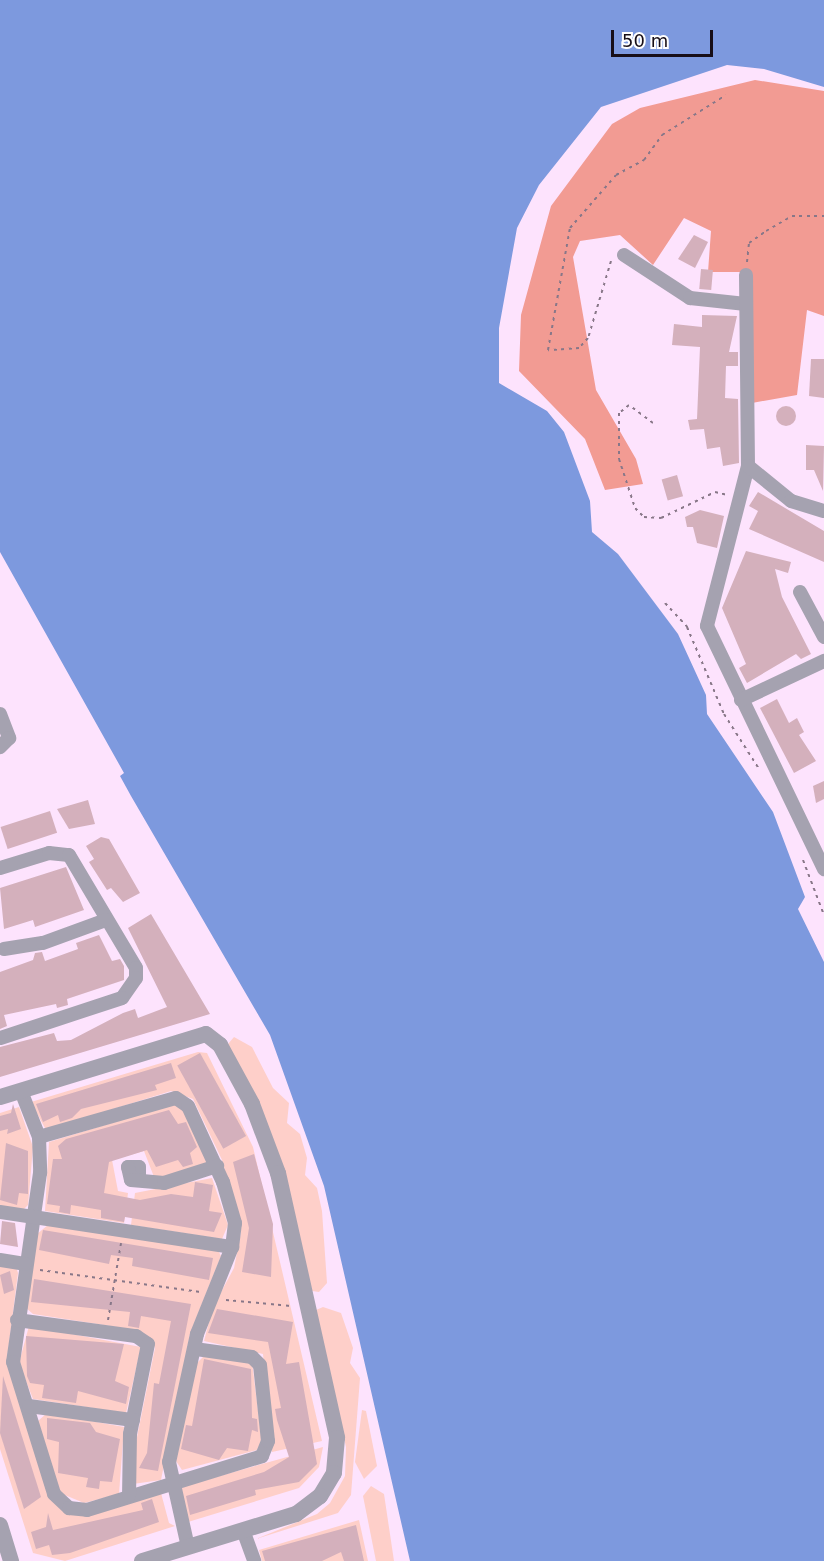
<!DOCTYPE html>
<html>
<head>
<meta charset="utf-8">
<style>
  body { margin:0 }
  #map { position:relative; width:824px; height:1561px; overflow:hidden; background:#fde3fd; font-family:"DejaVu Sans",sans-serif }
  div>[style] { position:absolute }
  .green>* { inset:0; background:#fecfc9 }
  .forest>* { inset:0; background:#f29b93 }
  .water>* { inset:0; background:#7d99de }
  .building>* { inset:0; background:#d4b0bc; transform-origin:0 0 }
  .round { border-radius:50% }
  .path>* { height:2px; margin-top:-1px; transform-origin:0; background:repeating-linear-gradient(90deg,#878 0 3px,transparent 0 7.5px) }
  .minor>* { height:14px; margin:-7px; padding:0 7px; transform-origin:7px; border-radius:7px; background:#a5a2b0 }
  .tertiary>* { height:16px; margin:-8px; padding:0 8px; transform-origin:8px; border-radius:8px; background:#a5a2b0 }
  span { translate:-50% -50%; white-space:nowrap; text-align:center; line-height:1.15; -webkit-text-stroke:4.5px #fff; paint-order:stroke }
  .scale { position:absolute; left:611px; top:30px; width:102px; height:27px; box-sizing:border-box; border:3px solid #170e17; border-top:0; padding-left:8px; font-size:18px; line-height:21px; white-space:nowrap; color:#170e17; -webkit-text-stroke:4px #fff; paint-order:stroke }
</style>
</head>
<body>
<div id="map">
  <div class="green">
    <i style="clip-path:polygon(234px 1037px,252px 1047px,273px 1088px,289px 1103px,287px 1123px,300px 1134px,307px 1158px,305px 1175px,317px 1188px,322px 1211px,327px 1283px,319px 1292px,312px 1291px,284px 1171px,228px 1044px)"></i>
    <i style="clip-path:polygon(198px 1052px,207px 1053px,253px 1147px,322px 1441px,272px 1452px,263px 1354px,204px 1341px,213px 1307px,234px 1268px,241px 1232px,222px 1160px,193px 1099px,171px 1091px,46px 1130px,31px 1102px)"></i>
    <i style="clip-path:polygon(174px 1104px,182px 1107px,208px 1158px,206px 1165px,162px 1178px,154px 1177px,144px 1151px,112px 1160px,118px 1191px,128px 1193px,124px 1223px,45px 1211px,49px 1142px)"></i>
    <i style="clip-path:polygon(19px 1107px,33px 1147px,28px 1205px,23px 1210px,0 1206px,0 1113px)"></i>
    <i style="clip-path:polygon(212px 1178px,228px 1225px,222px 1239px,131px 1225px,135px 1193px)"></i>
    <i style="clip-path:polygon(48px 1225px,218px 1250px,221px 1256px,190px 1334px,161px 1480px,133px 1484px,134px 1452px,155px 1348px,151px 1340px,136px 1330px,33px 1314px,25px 1307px,37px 1234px)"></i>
    <i style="clip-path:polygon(0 1264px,16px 1267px,18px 1273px,7px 1359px,60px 1509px,161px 1493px,169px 1523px,175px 1526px,65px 1561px,33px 1553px,0 1449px)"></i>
    <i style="clip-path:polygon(323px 1307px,341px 1313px,353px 1348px,350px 1363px,360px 1378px,351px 1495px,338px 1513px,256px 1539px,317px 1514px,330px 1503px,345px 1476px,346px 1447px,316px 1310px)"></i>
    <i style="clip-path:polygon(29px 1326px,141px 1347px,126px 1413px,33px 1399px,19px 1363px)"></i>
    <i style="clip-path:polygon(204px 1356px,252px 1362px,262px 1443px,257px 1450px,182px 1470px,176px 1461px,196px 1364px)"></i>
    <i style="clip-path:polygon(362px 1410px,366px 1411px,377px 1466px,364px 1479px,355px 1462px)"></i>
    <i style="clip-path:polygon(47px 1413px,124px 1427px,119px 1494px,84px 1503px,60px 1493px,38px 1421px)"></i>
    <i style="clip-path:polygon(323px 1447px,319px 1467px,299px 1488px,188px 1522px,180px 1490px,184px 1486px)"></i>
    <i style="clip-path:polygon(371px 1486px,384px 1494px,394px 1561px,376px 1561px,363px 1496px)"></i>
    <i style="clip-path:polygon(359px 1520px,368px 1561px,262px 1561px,259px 1550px)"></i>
  </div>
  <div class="forest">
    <i style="clip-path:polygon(755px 80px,824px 91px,824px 316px,807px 310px,797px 395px,752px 403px,752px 272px,708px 272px,711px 231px,684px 218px,653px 265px,620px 235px,580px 241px,573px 257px,596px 390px,636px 459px,643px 484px,605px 490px,585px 439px,519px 371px,521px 315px,551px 206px,612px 124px,640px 108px)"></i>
  </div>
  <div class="water">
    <i style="clip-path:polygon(0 0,824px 0,824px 87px,764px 69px,727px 65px,601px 107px,539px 185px,517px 228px,499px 328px,499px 383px,547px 411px,564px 432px,590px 501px,592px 532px,618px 554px,678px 634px,706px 695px,707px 714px,773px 812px,805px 897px,798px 909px,824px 962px,824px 1561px,410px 1561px,324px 1186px,270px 1035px,131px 796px,120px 776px,124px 773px,0 552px)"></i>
  </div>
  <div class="building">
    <i style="clip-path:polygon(694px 235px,708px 242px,695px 268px,678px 259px)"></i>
    <i style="left:701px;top:269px;width:12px;height:20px;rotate:5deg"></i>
    <i style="clip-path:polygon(702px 315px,737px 316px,729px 352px,738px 352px,738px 366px,726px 366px,725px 398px,738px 399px,739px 463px,723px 466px,720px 447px,707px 449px,704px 429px,690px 430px,688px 420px,697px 419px,700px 347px,672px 345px,674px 324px,702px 327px)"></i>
    <i style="clip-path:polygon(811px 359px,824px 359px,824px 398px,809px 396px)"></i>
    <i class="round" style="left:776px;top:406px;width:20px;height:20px"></i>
    <i style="clip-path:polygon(806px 445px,824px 446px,823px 491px,814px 470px,806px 470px)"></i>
    <i style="left:677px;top:475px;width:22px;height:16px;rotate:74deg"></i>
    <i style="clip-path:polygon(758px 492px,824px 531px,824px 562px,749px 529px,758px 511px,749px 506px)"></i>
    <i style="clip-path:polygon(700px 510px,724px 516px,717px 548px,697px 543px,693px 527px,687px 527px,685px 517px)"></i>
    <i style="clip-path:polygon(746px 551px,791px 562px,788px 573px,775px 569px,782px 597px,811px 654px,801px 659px,796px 654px,747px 683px,739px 668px,746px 664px,722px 608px)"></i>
    <i style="clip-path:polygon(777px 699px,789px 723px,797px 718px,804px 732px,799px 735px,816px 761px,794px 773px,760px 708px)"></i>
    <i style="clip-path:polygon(824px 781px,824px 799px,816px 803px,813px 786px)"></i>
    <i style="clip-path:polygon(88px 800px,95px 824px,69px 829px,57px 809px)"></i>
    <i style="left:50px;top:811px;width:23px;height:52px;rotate:72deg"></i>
    <i style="clip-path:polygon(101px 837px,109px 839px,140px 893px,123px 902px,111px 888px,107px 890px,89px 862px,94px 859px,86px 846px)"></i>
    <i style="clip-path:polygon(66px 867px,84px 910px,35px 927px,33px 920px,4px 929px,0 888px)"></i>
    <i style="clip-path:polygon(151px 914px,210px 1014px,0 1077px,0 1047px,54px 1033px,57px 1041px,71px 1040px,123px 1013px,135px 1009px,138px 1018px,167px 1007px,128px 928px)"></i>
    <i style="clip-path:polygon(99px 935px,112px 961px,120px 959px,124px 966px,124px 980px,67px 999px,68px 1005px,57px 1008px,56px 1004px,4px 1015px,7px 1026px,0 1029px,0 972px,33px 960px,35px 953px,42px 952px,45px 961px,78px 949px,76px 943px)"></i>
    <i style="left:200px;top:1053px;width:95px;height:26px;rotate:61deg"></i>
    <i style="clip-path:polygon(171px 1063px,176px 1078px,155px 1085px,157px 1090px,81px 1109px,72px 1118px,60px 1122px,58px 1115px,43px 1122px,36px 1104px)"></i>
    <i style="clip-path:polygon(13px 1104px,21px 1129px,7px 1134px,8px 1129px,0 1131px,0 1116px,11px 1113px)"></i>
    <i style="clip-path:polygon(169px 1110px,178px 1124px,186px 1122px,197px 1147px,190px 1153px,193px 1164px,183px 1167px,178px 1160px,156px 1167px,147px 1150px,125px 1157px,109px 1162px,104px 1193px,140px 1200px,171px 1194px,193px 1197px,195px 1182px,213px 1185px,209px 1211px,222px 1213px,214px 1232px,125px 1217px,124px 1222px,101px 1218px,101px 1210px,71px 1205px,70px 1214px,59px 1212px,60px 1206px,47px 1204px,53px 1159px,62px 1159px,58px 1146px,66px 1139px)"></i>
    <i style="clip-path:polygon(6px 1143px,28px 1151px,28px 1194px,19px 1193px,17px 1205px,0 1200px)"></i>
    <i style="clip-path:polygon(254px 1154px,273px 1224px,271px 1277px,242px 1272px,249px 1228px,233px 1162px)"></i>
    <i style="clip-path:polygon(2px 1221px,15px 1223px,18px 1247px,0 1244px)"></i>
    <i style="clip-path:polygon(43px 1230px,213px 1258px,209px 1280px,132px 1266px,133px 1258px,111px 1255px,109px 1264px,39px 1250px)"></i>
    <i style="clip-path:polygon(10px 1271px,14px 1290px,4px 1294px,0 1275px)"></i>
    <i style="clip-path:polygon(34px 1279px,191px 1304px,158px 1471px,139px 1468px,147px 1453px,154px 1383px,159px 1384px,171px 1321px,141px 1316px,139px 1328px,128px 1326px,130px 1312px,31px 1302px)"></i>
    <i style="clip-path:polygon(217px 1309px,293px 1322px,286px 1364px,299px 1362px,317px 1464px,299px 1482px,255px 1490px,256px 1495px,190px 1515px,186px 1496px,264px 1472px,289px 1457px,277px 1420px,275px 1409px,281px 1408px,268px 1342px,208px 1333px)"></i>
    <i style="clip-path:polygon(26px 1336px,124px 1344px,115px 1381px,129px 1387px,126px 1404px,78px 1391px,76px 1403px,42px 1398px,44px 1385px,30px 1383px,27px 1376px)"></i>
    <i style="clip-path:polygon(204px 1359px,251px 1369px,252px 1418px,257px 1419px,258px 1432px,252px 1430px,248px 1451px,227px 1448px,219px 1460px,181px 1449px,186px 1425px,192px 1426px)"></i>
    <i style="clip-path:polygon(3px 1376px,41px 1497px,24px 1509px,0 1433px)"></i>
    <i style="clip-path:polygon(47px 1418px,90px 1423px,96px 1432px,120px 1439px,112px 1482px,100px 1481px,99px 1489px,86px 1487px,88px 1478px,58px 1473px,59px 1442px,47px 1439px)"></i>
    <i style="clip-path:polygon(152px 1499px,159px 1522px,70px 1553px,52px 1555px,49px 1545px,36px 1549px,31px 1532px,46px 1527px,48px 1513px,53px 1530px,143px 1510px,141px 1503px)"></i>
    <i style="clip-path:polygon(356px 1525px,364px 1561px,344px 1561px,341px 1552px,322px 1561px,265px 1561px,262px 1551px)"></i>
  </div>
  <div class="path">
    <i style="left:611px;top:261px;width:80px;rotate:106.6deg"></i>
    <i style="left:588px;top:338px;width:13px;rotate:132deg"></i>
    <i style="left:579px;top:348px;width:31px;rotate:176deg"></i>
    <i style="left:548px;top:350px;width:124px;rotate:-79.8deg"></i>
    <i style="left:570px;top:228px;width:70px;rotate:-49deg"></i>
    <i style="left:616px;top:175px;width:32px;rotate:-28deg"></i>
    <i style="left:644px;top:160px;width:31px;rotate:-54deg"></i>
    <i style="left:662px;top:135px;width:75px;rotate:-32deg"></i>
    <i style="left:747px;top:262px;width:19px;rotate:-84deg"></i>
    <i style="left:749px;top:243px;width:21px;rotate:-35deg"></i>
    <i style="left:766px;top:231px;width:30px;rotate:-30deg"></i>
    <i style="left:792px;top:216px;width:32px"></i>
    <i style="left:653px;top:423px;width:30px;rotate:-143deg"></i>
    <i style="left:629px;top:405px;width:13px;rotate:141deg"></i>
    <i style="left:619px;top:413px;width:46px;rotate:90deg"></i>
    <i style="left:619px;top:459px;width:52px;rotate:71.9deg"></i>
    <i style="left:635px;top:508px;width:13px;rotate:45deg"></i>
    <i style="left:644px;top:517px;width:17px;rotate:3deg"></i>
    <i style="left:661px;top:518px;width:60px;rotate:-25.7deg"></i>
    <i style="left:715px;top:492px;width:13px;rotate:13deg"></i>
    <i style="left:665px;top:603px;width:33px;rotate:47deg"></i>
    <i style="left:687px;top:627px;width:95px;rotate:67deg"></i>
    <i style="left:724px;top:714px;width:65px;rotate:57.5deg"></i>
    <i style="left:803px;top:860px;width:59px;rotate:69.1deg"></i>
    <i style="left:40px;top:1270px;width:162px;rotate:7.8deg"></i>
    <i style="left:226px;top:1300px;width:65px;rotate:5.3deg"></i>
    <i style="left:108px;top:1320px;width:78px;rotate:-80.4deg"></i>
  </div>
  <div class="minor">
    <i style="left:624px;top:255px;width:79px;rotate:33.1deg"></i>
    <i style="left:690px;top:298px;width:56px;rotate:6.1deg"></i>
    <i style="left:746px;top:275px;width:191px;rotate:89.4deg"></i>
    <i style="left:748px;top:466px;width:165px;rotate:104.4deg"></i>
    <i style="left:707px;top:626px;width:270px;rotate:64.3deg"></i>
    <i style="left:748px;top:466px;width:55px;rotate:39.1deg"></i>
    <i style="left:791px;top:501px;width:34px;rotate:17deg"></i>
    <i style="left:800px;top:592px;width:51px;rotate:61.9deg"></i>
    <i style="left:741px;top:700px;width:92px;rotate:-25.2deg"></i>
    <i style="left:0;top:714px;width:26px;rotate:69deg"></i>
    <i style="left:9px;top:738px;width:13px;rotate:135deg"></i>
    <i style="left:0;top:868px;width:51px;rotate:-17deg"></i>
    <i style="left:49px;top:853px;width:20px;rotate:6deg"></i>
    <i style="left:69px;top:855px;width:131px;rotate:59.3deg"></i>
    <i style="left:136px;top:968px;width:10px;rotate:90deg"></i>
    <i style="left:136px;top:978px;width:24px;rotate:125deg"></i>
    <i style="left:122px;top:998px;width:128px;rotate:161.8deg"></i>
    <i style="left:4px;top:949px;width:39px;rotate:-9deg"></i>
    <i style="left:43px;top:943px;width:67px;rotate:-20.1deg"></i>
    <i style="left:21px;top:1091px;width:49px;rotate:68.6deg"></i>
    <i style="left:39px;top:1137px;width:36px;rotate:88deg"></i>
    <i style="left:40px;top:1173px;width:191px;rotate:98.1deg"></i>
    <i style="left:13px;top:1362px;width:138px;rotate:72.7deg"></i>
    <i style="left:54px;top:1494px;width:21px;rotate:43deg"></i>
    <i style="left:69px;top:1508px;width:18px;rotate:6deg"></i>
    <i style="left:87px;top:1510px;width:183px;rotate:-17.1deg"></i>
    <i style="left:262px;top:1456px;width:16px;rotate:-68deg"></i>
    <i style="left:268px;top:1441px;width:76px;rotate:-96deg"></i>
    <i style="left:260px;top:1365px;width:11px;rotate:-135deg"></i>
    <i style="left:252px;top:1357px;width:58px;rotate:-172deg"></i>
    <i style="left:39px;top:1137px;width:142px;rotate:-15.9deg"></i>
    <i style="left:176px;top:1098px;width:14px;rotate:34deg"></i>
    <i style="left:188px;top:1106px;width:84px;rotate:65.3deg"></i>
    <i style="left:223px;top:1182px;width:43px;rotate:73.7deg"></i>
    <i style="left:235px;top:1223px;width:24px;rotate:97deg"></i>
    <i style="left:232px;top:1247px;width:94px;rotate:111.9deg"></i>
    <i style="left:197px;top:1334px;width:131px;rotate:102.3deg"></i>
    <i style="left:169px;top:1462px;width:87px;rotate:77.4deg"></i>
    <i style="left:139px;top:1178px;width:11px;rotate:-90deg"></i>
    <i style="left:139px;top:1167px;width:11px;rotate:180deg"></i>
    <i style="left:128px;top:1167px;width:13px;rotate:77deg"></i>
    <i style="left:131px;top:1180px;width:33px;rotate:5deg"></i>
    <i style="left:164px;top:1183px;width:56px;rotate:-17.8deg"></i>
    <i style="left:0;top:1212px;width:235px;rotate:8.6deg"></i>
    <i style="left:0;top:1260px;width:25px;rotate:9deg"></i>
    <i style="left:17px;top:1320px;width:120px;rotate:7.7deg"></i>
    <i style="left:136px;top:1336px;width:14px;rotate:34deg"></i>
    <i style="left:148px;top:1344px;width:92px;rotate:101.3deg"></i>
    <i style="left:130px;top:1434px;width:61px;rotate:90.9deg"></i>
    <i style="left:29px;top:1406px;width:105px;rotate:7.7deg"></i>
    <i style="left:243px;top:1530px;width:33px;rotate:70deg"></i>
  </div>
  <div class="tertiary">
    <i style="left:0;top:1097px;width:215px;rotate:-17deg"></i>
    <i style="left:206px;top:1034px;width:18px;rotate:38deg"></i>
    <i style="left:220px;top:1045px;width:67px;rotate:61.5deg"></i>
    <i style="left:252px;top:1104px;width:74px;rotate:69.4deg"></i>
    <i style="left:278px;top:1173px;width:271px;rotate:77.4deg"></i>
    <i style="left:337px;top:1438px;width:35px;rotate:95deg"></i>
    <i style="left:334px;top:1473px;width:27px;rotate:121deg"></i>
    <i style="left:320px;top:1496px;width:30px;rotate:143deg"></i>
    <i style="left:296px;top:1514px;width:161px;rotate:163deg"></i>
    <i style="left:0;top:1525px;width:38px;rotate:73deg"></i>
  </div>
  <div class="scale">50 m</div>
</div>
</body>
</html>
